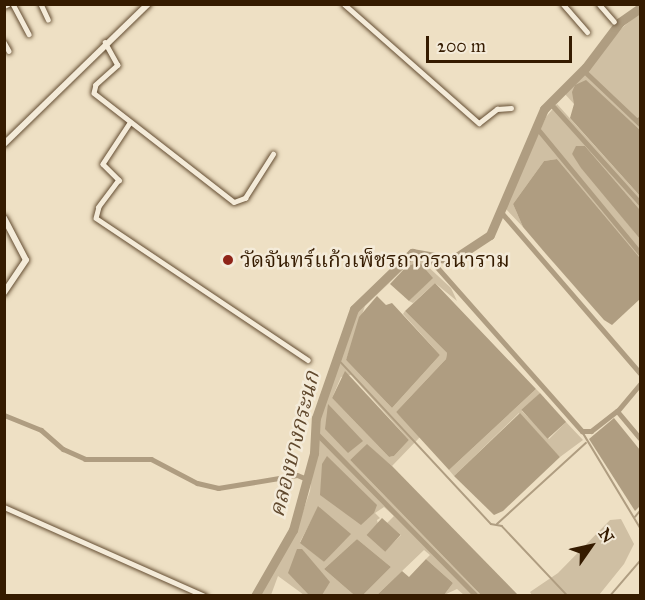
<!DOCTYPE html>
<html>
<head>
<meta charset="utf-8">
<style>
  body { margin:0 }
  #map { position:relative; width:645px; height:600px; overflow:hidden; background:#eee0c4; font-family:"IM FELL Great Primer","Noto Serif Thai",serif }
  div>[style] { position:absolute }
  .green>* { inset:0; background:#cfbfa3 }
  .water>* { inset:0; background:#af9d81; transform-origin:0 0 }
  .stream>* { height:1.5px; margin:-0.75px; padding:0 0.75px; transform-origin:0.75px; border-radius:0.75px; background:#af9d81 }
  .canal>* { height:5px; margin:-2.5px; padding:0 2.5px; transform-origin:2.5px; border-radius:2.5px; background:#af9d81 }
  .river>* { height:9px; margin:-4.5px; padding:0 4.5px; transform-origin:4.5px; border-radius:4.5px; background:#af9d81 }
  .roads { filter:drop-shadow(0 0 2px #634c31) drop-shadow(0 0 2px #634c31) }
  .street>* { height:4.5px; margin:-2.25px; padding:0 2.25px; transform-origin:2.25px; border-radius:2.25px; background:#f4ebd9 }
  .secondary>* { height:6px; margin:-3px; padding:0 3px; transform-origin:3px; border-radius:3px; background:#f4ebd9 }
  .dots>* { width:16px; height:16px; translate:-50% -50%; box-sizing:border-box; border:3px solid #f4ebd9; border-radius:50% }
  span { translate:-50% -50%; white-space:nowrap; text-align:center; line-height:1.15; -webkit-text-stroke:5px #f4ebd9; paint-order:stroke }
  .poi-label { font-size:21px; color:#351b00 }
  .left { translate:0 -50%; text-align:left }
  .water-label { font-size:22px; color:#60482d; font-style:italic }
  .frame { position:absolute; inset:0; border:6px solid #351b00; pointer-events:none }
  .north { position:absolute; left:561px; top:516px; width:60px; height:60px; -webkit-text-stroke:4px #f4ebd9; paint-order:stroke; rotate:56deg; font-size:16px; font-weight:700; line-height:24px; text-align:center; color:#351b00 }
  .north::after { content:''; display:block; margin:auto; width:21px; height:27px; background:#351b00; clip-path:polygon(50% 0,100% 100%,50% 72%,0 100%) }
  .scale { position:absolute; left:426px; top:36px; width:146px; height:27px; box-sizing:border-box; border:3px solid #351b00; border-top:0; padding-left:8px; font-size:18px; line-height:21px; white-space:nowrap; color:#351b00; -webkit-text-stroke:4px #f4ebd9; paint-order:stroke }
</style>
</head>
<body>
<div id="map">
  <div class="green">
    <i style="clip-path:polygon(640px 13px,640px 130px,586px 81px,574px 104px,564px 93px,623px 27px)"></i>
    <i style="clip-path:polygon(557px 104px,640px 196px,640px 210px,585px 146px,572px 154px,640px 239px,640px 258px,557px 159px,544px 161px,513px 204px,523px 227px,505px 208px,546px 117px)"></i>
    <i style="clip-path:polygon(evenodd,411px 259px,426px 259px,423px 262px,451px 288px,457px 301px,435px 283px,413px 303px,409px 301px,432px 278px,406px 267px,365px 306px,346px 360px,392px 408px,440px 355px,403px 314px,405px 311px,447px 353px,446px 359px,396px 412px,420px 437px,392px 466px,367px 445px,350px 460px,481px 595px,464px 595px,457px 589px,444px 595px,453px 583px,426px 559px,430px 555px,424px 550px,377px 595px,363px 595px,391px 567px,357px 539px,324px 569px,354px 595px,304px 595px,278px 576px,271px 595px,258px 596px,289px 546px,301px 517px,310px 491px,318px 423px,357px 310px,411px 259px,351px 375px,409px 440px,394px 456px,389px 457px,332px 398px,341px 377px,351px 375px,411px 259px,319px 506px,333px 552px,324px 562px,300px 542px,319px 506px,411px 259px,384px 507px,394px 516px,387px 523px,401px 535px,385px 551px,377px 520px,380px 518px,375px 513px,384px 507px)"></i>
    <i style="clip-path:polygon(536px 389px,540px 393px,522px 411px,549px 439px,566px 422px,583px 440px,560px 457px,519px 413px,454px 476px,449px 470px)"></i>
    <i style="clip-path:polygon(621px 519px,634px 544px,624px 564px,599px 595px,532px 595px,530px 592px,558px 573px,610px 520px)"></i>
  </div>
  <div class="water">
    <i style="clip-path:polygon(586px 80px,640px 130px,640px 196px,570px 118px,574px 104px,572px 92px,575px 85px)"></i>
    <i style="clip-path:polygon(576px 146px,585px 146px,640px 210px,640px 239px,581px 168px,572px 154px)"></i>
    <i style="clip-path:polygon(557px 159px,640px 258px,640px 299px,612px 325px,604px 320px,546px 254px,523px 227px,513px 204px,544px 161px)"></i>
    <i style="clip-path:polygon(419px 262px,433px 278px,409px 301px,390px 284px,406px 267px)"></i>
    <i style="clip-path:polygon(435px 283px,536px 389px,449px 470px,396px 412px,446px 359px,447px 353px,405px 311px)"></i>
    <i style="clip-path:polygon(377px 296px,386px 305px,392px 303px,440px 355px,392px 408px,346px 360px,359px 317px)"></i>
    <i style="clip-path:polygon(345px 371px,409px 440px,394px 456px,389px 457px,332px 398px)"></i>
    <i style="left:540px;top:393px;width:39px;height:25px;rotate:48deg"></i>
    <i style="clip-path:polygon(328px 404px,363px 441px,348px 453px,325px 429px)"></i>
    <i style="clip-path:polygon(520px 413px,560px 457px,503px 511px,494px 515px,454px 476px)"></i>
    <i style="clip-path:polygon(614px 418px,640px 450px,640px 506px,635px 511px,589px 439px)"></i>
    <i style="clip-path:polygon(367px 444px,392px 466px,518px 595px,481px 595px,350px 460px)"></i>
    <i style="clip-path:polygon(327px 456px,377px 505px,374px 513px,361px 525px,320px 495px,322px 464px)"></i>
    <i style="clip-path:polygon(318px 506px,351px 534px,324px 562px,300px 543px)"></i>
    <i style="left:382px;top:518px;width:25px;height:23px;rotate:42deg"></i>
    <i style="clip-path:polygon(357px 539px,391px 567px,363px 595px,354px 595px,324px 569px)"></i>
    <i style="clip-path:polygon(297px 549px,302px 549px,330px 582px,322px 595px,309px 595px,288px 573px)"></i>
    <i style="clip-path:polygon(426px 559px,453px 583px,444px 595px,377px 595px,402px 571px,409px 577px)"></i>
  </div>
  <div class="stream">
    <i style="left:636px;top:120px;width:4px;rotate:-27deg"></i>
    <i style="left:337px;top:358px;width:226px;rotate:47.1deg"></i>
    <i style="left:491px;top:524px;width:11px;rotate:10deg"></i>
    <i style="left:502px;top:526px;width:96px;rotate:46.7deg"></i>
    <i style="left:582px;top:431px;width:112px;rotate:58.9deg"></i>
    <i style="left:635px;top:517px;width:8px;rotate:-50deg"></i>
    <i style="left:497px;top:524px;width:120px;rotate:-42.3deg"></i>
    <i style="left:610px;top:596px;width:46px;rotate:-49.4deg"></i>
  </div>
  <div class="canal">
    <i style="left:583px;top:70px;width:79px;rotate:43.5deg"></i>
    <i style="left:550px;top:103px;width:135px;rotate:48deg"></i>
    <i style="left:536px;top:127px;width:163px;rotate:50.5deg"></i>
    <i style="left:500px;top:211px;width:214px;rotate:49.2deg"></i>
    <i style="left:427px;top:256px;width:234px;rotate:48.5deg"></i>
    <i style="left:582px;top:431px;width:9px"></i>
    <i style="left:591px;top:431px;width:33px;rotate:-38deg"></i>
    <i style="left:640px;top:384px;width:35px;rotate:130deg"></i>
    <i style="left:617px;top:411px;width:35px;rotate:50deg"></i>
    <i style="left:4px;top:415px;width:40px;rotate:22deg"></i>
    <i style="left:41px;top:430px;width:29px;rotate:41deg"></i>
    <i style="left:63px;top:449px;width:24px;rotate:24deg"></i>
    <i style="left:85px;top:459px;width:66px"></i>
    <i style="left:151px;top:459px;width:52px;rotate:27.6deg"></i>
    <i style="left:197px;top:483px;width:22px;rotate:13deg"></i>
    <i style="left:218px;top:488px;width:80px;rotate:-9.3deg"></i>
    <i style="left:297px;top:475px;width:11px;rotate:22deg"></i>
    <i style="left:316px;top:433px;width:228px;rotate:45.5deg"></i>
  </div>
  <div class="river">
    <i style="left:255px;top:596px;width:76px;rotate:-60.1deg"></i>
    <i style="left:293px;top:530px;width:80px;rotate:-74.7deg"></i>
    <i style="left:314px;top:453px;width:35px;rotate:-87deg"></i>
    <i style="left:316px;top:418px;width:115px;rotate:-70.8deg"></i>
    <i style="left:354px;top:309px;width:81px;rotate:-44deg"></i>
    <i style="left:412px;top:253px;width:41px;rotate:9.9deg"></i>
    <i style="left:452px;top:260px;width:45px;rotate:-33.3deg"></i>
    <i style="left:490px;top:235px;width:137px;rotate:-66.8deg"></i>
    <i style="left:544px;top:109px;width:59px;rotate:-45deg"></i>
    <i style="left:586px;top:67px;width:56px;rotate:-52.9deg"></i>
    <i style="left:620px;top:22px;width:24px;rotate:-35deg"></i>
  </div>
  <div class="roads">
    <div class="street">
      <i style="left:13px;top:4px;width:34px;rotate:62deg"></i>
      <i style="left:41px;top:4px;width:17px;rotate:65deg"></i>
      <i style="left:344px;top:4px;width:180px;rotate:41.4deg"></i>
      <i style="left:479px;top:123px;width:23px;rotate:-38deg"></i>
      <i style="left:497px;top:109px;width:14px;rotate:-4deg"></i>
      <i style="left:563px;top:4px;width:37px;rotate:49deg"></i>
      <i style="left:599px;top:4px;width:23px;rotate:49deg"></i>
      <i style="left:4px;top:6px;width:4px;rotate:-27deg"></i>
      <i style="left:4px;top:42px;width:10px;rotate:61deg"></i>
      <i style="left:105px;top:42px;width:26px;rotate:61deg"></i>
      <i style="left:118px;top:65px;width:30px;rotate:138deg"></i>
      <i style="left:96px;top:85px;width:8px;rotate:104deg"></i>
      <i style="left:94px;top:93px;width:177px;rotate:37.9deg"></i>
      <i style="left:234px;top:202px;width:12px;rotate:-20deg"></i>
      <i style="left:245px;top:198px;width:52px;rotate:-57.5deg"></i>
      <i style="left:130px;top:123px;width:49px;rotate:123.4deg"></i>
      <i style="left:103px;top:164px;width:23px;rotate:45deg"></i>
      <i style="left:119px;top:180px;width:34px;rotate:127deg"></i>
      <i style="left:99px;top:207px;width:11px;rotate:105deg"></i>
      <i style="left:96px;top:218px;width:255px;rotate:33.8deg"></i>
      <i style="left:4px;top:507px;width:220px;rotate:23.9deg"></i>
    </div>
    <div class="secondary">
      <i style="left:4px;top:144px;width:201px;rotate:-44.2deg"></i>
      <i style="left:4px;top:218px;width:47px;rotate:62.4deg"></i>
      <i style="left:26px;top:260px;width:40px;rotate:124deg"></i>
    </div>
  </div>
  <div class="dots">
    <i style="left:228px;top:260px;background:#8f2418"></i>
  </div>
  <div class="poi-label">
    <span class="left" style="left:240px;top:260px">วัดจันทร์แก้วเพ็ชรถาวรวนาราม</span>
  </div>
  <div class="water-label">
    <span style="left:294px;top:444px;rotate:-76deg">คลองบางกระนก</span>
  </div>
  <div class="frame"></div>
  <div class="north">N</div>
  <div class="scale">200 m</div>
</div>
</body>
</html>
